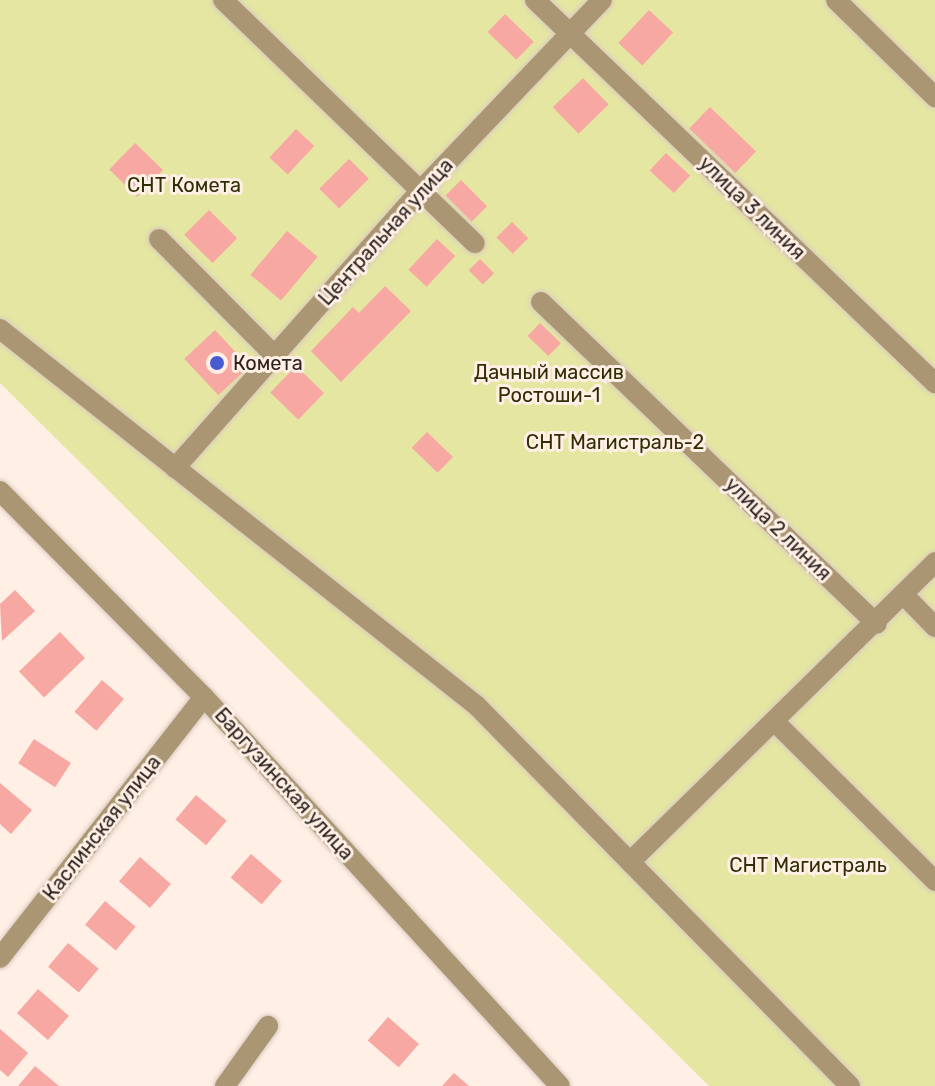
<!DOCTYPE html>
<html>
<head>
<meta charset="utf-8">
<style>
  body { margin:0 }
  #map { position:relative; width:935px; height:1086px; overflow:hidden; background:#ffefe5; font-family:Rubik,sans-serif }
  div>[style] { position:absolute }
  .green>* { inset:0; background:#e5e6a2 }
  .building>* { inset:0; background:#f8a8a2; transform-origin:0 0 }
  .roads { filter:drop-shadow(0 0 2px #d9cac1) drop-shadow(0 0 2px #d9cac1) }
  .minor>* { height:20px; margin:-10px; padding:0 10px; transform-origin:10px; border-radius:10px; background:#aa9673 }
  .dots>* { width:22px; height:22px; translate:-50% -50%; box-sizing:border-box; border:4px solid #ffefe5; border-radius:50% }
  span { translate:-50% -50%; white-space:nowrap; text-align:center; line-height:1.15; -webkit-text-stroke:6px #ffefe5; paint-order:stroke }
  .park-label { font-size:20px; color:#2f2e04 }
  .street-label { font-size:20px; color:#2b231f }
  .poi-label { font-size:20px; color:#2b231f }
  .left { translate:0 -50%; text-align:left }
</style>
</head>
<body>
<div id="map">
  <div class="green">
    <i style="clip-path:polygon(0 0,935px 0,935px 1086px,709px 1086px,0 383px)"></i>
  </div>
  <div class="building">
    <i style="left:649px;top:10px;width:33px;height:45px;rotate:43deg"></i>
    <i style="left:505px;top:14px;width:40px;height:25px;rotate:44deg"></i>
    <i style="left:583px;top:78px;width:37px;height:42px;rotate:46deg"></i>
    <i style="left:710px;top:107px;width:64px;height:30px;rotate:44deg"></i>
    <i style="left:296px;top:129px;width:25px;height:39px;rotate:43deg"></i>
    <i style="left:135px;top:143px;width:39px;height:37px;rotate:44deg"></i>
    <i style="left:666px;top:153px;width:33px;height:24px;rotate:43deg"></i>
    <i style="left:349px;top:159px;width:28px;height:42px;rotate:45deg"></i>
    <i style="left:461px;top:180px;width:37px;height:22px;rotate:45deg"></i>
    <i style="left:209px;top:210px;width:40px;height:35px;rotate:45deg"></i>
    <i style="left:512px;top:222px;width:23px;height:22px;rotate:45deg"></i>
    <i style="left:287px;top:231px;width:40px;height:57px;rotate:40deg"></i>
    <i style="left:437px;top:239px;width:25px;height:42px;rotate:43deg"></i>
    <i style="left:480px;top:259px;width:20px;height:16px;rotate:45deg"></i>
    <i style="clip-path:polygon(385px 286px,411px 311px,341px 382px,311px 351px,353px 307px,359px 313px)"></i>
    <i style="left:540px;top:323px;width:29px;height:18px;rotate:44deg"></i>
    <i style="left:215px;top:330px;width:50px;height:42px;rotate:47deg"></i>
    <i style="left:296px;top:366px;width:39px;height:37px;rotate:44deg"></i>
    <i style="left:427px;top:432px;width:36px;height:22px;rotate:44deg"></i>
    <i style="clip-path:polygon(15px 590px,35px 611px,2px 641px,0 604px)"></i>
    <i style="left:60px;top:632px;width:36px;height:57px;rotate:46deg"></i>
    <i style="left:102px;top:680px;width:29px;height:42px;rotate:41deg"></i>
    <i style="left:34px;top:739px;width:44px;height:29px;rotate:33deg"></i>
    <i style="clip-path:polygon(0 783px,32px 810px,11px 834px,0 824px)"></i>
    <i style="left:196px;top:795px;width:40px;height:32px;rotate:40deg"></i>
    <i style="left:251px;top:854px;width:41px;height:31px;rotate:41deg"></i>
    <i style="left:140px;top:857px;width:41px;height:32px;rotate:41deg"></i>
    <i style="left:105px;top:901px;width:40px;height:31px;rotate:40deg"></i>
    <i style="left:68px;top:943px;width:40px;height:31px;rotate:40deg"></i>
    <i style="left:38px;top:989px;width:41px;height:32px;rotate:41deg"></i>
    <i style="left:388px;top:1017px;width:41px;height:31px;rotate:41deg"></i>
    <i style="clip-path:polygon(0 1029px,28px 1053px,8px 1077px,0 1070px)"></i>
    <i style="clip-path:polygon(35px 1066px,59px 1086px,18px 1086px)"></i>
    <i style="clip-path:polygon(454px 1073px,469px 1086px,442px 1086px)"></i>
  </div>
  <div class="roads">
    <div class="minor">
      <i style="left:223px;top:0;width:350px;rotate:44deg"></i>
      <i style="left:535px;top:0;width:554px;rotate:43.76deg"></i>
      <i style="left:836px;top:0;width:139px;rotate:44.4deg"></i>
      <i style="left:159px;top:239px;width:165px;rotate:45.2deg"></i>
      <i style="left:541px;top:302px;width:465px;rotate:43.8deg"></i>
      <i style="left:0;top:329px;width:607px;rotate:38.31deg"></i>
      <i style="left:476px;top:705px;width:534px;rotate:45.53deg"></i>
      <i style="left:175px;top:468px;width:373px;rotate:-48.5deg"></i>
      <i style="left:422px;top:189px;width:261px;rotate:-46.4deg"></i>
      <i style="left:0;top:491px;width:290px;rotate:45.3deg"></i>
      <i style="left:204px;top:697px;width:527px;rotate:47.54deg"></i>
      <i style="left:904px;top:595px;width:45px;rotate:45.9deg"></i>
      <i style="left:775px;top:722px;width:226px;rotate:44.8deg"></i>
      <i style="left:630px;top:862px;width:428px;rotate:-44.5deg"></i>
      <i style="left:0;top:958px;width:331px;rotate:-52deg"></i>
      <i style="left:225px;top:1086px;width:74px;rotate:-54.4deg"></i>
    </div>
  </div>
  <div class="dots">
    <i style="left:217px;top:363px;background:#465cd0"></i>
  </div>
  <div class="park-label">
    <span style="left:184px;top:185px">СНТ Комета</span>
    <span style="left:549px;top:384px">Дачный массив<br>Ростоши-1</span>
    <span style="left:615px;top:442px">СНТ Магистраль-2</span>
    <span style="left:808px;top:865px">СНТ Магистраль</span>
  </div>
  <div class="street-label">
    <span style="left:752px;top:208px;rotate:44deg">улица 3 линия</span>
    <span style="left:386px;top:232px;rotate:-48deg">Центральная улица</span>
    <span style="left:778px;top:529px;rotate:44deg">улица 2 линия</span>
    <span style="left:284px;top:784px;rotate:48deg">Баргузинская улица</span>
    <span style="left:102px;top:828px;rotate:-52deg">Каслинская улица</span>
  </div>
  <div class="poi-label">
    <span class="left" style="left:233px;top:363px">Комета</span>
  </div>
</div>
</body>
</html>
